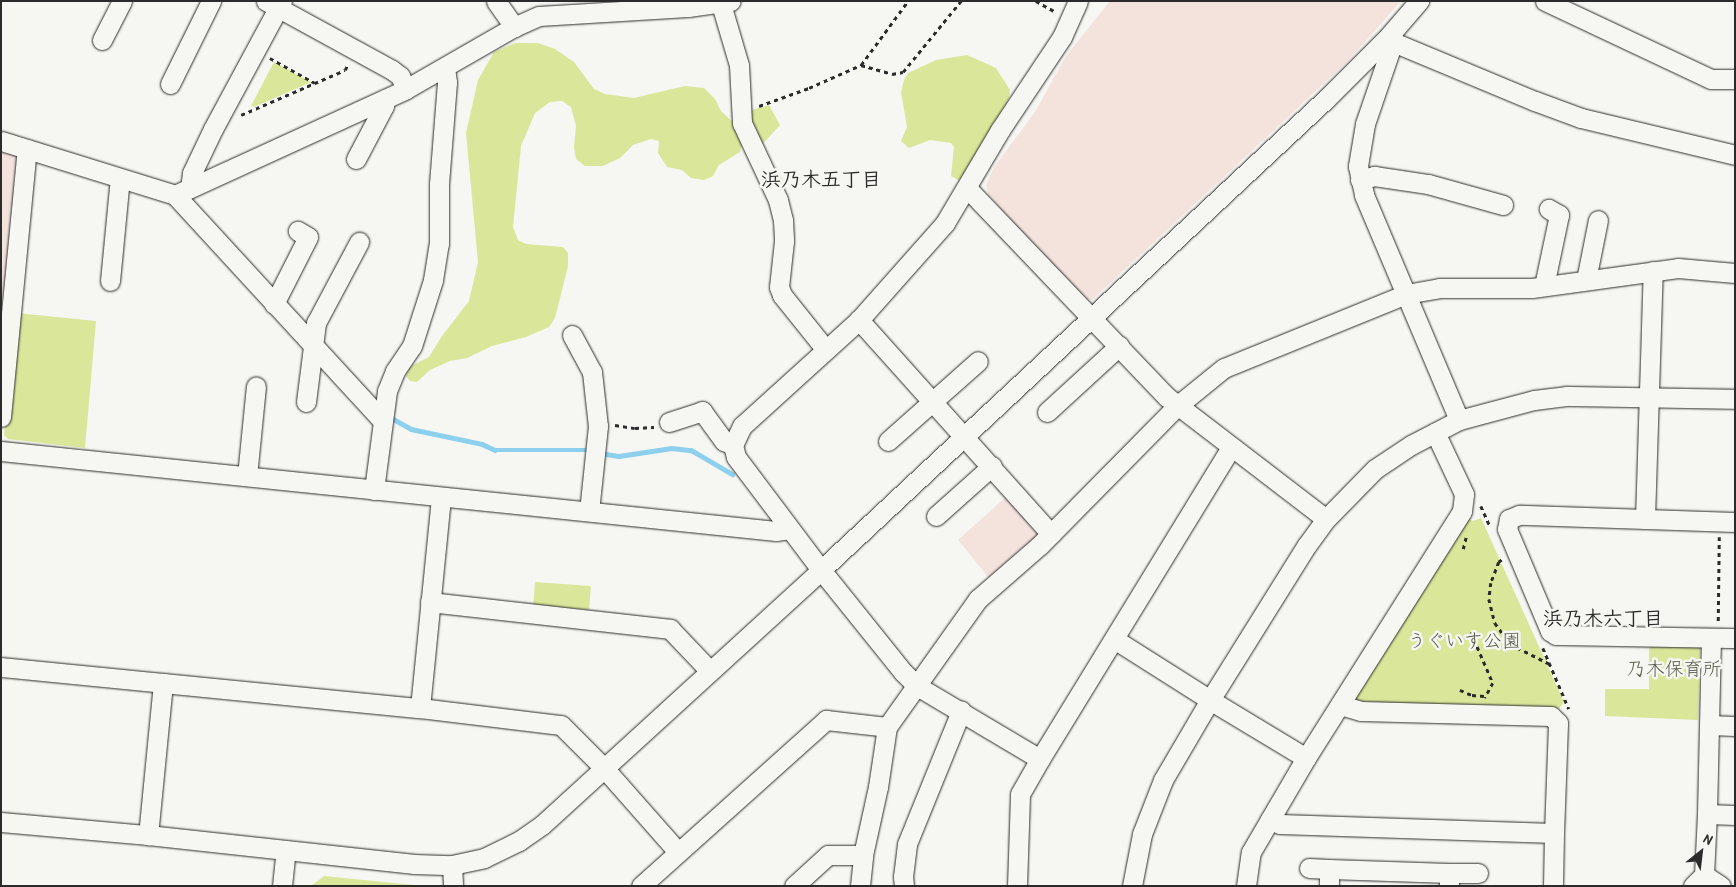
<!DOCTYPE html>
<html>
<head>
<meta charset="utf-8">
<style>
  body { margin:0 }
  #map { position:relative; width:1736px; height:887px; overflow:hidden; background:#f6f6f2; font-family:"Patrick Hand","Klee One",sans-serif }
  div>[style] { position:absolute }
  .built>* { inset:0; background:#f4e3dd }
  .green>* { inset:0; background:#dae79a; transform-origin:0 0 }
  .stream>* { height:4.5px; margin:-2.25px; padding:0 2.25px; transform-origin:2.25px; border-radius:2.25px; background:#8cd0ed }
  .path>* { height:2.5px; margin-top:-1.25px; transform-origin:0; background:repeating-linear-gradient(90deg,#2b2b2b 0 4px,transparent 0 8px) }
  .roads { filter:drop-shadow(0 0 1px #2b2b2b) drop-shadow(0 0 1px #2b2b2b) }
  .minor>* { height:19px; margin:-9.5px; padding:0 9.5px; transform-origin:9.5px; border-radius:9.5px; background:#f6f6f2 }
  span { translate:-50% -50%; white-space:nowrap; text-align:center; line-height:1.15; -webkit-text-stroke:5px #f6f6f2; paint-order:stroke }
  .park-label { font-size:19px; color:#575a47 }
  .neighbourhood-label { font-size:20px; color:#2b2b2b; font-weight:700 }
  .frame { position:absolute; inset:0; border:2px solid #2b2b2b; pointer-events:none }
  .north { position:absolute; left:1676px; top:827px; width:50px; height:50px; -webkit-text-stroke:4px #f6f6f2; paint-order:stroke; rotate:29deg; font-size:14px; font-weight:700; line-height:20px; text-align:center; color:#2b2b2b }
  .north::after { content:''; display:block; margin:auto; width:18px; height:22px; background:#2b2b2b; clip-path:polygon(50% 0,100% 100%,50% 72%,0 100%) }
</style>
</head>
<body>
<div id="map">
  <div class="built">
    <i style="clip-path:polygon(1110px 1px,1401px 1px,1349px 60px,1092px 300px,1083px 298px,1004px 213px,988px 193px,986px 185px,994px 167px,1035px 112px,1066px 56px)"></i>
    <i style="clip-path:polygon(1px 147px,18px 155px,1px 376px)"></i>
    <i style="clip-path:polygon(1008px 495px,1040px 531px,1039px 538px,989px 578px,958px 540px)"></i>
  </div>
  <div class="green">
    <i style="clip-path:polygon(515px 43px,538px 43px,555px 49px,574px 62px,594px 89px,605px 94px,634px 98px,685px 86px,704px 88px,715px 99px,721px 111px,739px 128px,743px 141px,740px 152px,719px 165px,713px 176px,704px 180px,691px 178px,682px 170px,667px 167px,658px 153px,659px 141px,651px 139px,633px 145px,620px 158px,603px 166px,585px 166px,576px 159px,574px 147px,576px 126px,571px 107px,562px 101px,550px 102px,535px 113px,521px 146px,513px 227px,518px 240px,526px 244px,563px 247px,568px 253px,568px 266px,555px 318px,549px 327px,526px 337px,492px 346px,467px 358px,450px 361px,430px 370px,417px 382px,410px 381px,406px 376px,409px 367px,429px 357px,442px 336px,469px 301px,478px 262px,466px 133px,478px 80px,494px 52px)"></i>
    <i style="clip-path:polygon(967px 55px,996px 68px,1010px 90px,1009px 98px,964px 178px,958px 180px,951px 176px,954px 147px,951px 143px,930px 140px,909px 148px,901px 141px,907px 127px,901px 92px,904px 80px,908px 73px,936px 60px)"></i>
    <i style="clip-path:polygon(274px 62px,311px 82px,254px 107px,251px 106px)"></i>
    <i style="clip-path:polygon(769px 105px,780px 125px,759px 148px,745px 112px)"></i>
    <i style="clip-path:polygon(17px 313px,96px 321px,85px 448px,8px 439px,4px 435px)"></i>
    <i style="clip-path:polygon(1465px 516px,1473px 521px,1481px 518px,1564px 702px,1559px 709px,1358px 703px,1353px 697px)"></i>
    <i style="left:535px;top:582px;width:56px;height:24px;rotate:4deg"></i>
    <i style="clip-path:polygon(1649px 643px,1696px 644px,1700px 648px,1698px 720px,1605px 716px,1605px 689px,1649px 689px)"></i>
    <i style="clip-path:polygon(324px 876px,423px 886px,311px 886px)"></i>
  </div>
  <div class="stream">
    <i style="left:388px;top:416px;width:26px;rotate:29deg"></i>
    <i style="left:411px;top:429px;width:73px;rotate:11.9deg"></i>
    <i style="left:482px;top:444px;width:14px;rotate:25deg"></i>
    <i style="left:495px;top:450px;width:90px"></i>
    <i style="left:606px;top:454px;width:13px;rotate:9deg"></i>
    <i style="left:619px;top:456px;width:53px;rotate:-8.7deg"></i>
    <i style="left:671px;top:448px;width:20px;rotate:6deg"></i>
    <i style="left:691px;top:450px;width:48px;rotate:30.3deg"></i>
  </div>
  <div class="path">
    <i style="left:1036px;top:1px;width:21px;rotate:29deg"></i>
    <i style="left:270px;top:58px;width:51px;rotate:29.1deg"></i>
    <i style="left:861px;top:65px;width:79px;rotate:-53.7deg"></i>
    <i style="left:759px;top:106px;width:53px;rotate:-19.8deg"></i>
    <i style="left:809px;top:88px;width:57px;rotate:-23.9deg"></i>
    <i style="left:861px;top:65px;width:32px;rotate:16deg"></i>
    <i style="left:892px;top:74px;width:11px;rotate:-10deg"></i>
    <i style="left:903px;top:72px;width:92px;rotate:-50.8deg"></i>
    <i style="left:241px;top:115px;width:113px;rotate:-23.4deg"></i>
    <i style="left:345px;top:70px;width:7px;rotate:-63deg"></i>
    <i style="left:615px;top:425px;width:20px;rotate:9deg"></i>
    <i style="left:635px;top:428px;width:19px;rotate:-3deg"></i>
    <i style="left:1481px;top:506px;width:22px;rotate:66deg"></i>
    <i style="left:1463px;top:549px;width:12px;rotate:-76deg"></i>
    <i style="left:1502px;top:560px;width:4px;rotate:146deg"></i>
    <i style="left:1499px;top:562px;width:22px;rotate:111deg"></i>
    <i style="left:1491px;top:583px;width:16px;rotate:97deg"></i>
    <i style="left:1489px;top:599px;width:25px;rotate:76deg"></i>
    <i style="left:1495px;top:623px;width:26px;rotate:54deg"></i>
    <i style="left:1510px;top:644px;width:45px;rotate:26.6deg"></i>
    <i style="left:1718px;top:621px;width:84px;rotate:-89.3deg"></i>
    <i style="left:1471px;top:632px;width:56px;rotate:66.7deg"></i>
    <i style="left:1493px;top:683px;width:17px;rotate:118deg"></i>
    <i style="left:1543px;top:648px;width:66px;rotate:66.9deg"></i>
    <i style="left:1460px;top:690px;width:13px;rotate:23deg"></i>
    <i style="left:1472px;top:695px;width:12px;rotate:5deg"></i>
  </div>
  <div class="roads">
    <div class="minor">
      <i style="left:266px;top:1px;width:144px;rotate:28.7deg"></i>
      <i style="left:392px;top:70px;width:10px;rotate:37deg"></i>
      <i style="left:400px;top:76px;width:14px;rotate:65deg"></i>
      <i style="left:496px;top:1px;width:32px;rotate:55deg"></i>
      <i style="left:1545px;top:1px;width:183px;rotate:25.2deg"></i>
      <i style="left:1711px;top:79px;width:24px"></i>
      <i style="left:721px;top:4px;width:64px;rotate:73.6deg"></i>
      <i style="left:739px;top:65px;width:58px;rotate:87deg"></i>
      <i style="left:742px;top:123px;width:85px;rotate:64.9deg"></i>
      <i style="left:778px;top:200px;width:21px;rotate:76deg"></i>
      <i style="left:783px;top:220px;width:21px;rotate:87deg"></i>
      <i style="left:784px;top:241px;width:46px;rotate:96.2deg"></i>
      <i style="left:779px;top:287px;width:9px;rotate:69deg"></i>
      <i style="left:782px;top:295px;width:70px;rotate:51.3deg"></i>
      <i style="left:1388px;top:37px;width:7px;rotate:45deg"></i>
      <i style="left:1393px;top:42px;width:154px;rotate:22.6deg"></i>
      <i style="left:1535px;top:101px;width:49px;rotate:20.3deg"></i>
      <i style="left:1581px;top:118px;width:158px;rotate:13.5deg"></i>
      <i style="left:102px;top:40px;width:44px;rotate:-62.9deg"></i>
      <i style="left:1393px;top:42px;width:87px;rotate:108.9deg"></i>
      <i style="left:1365px;top:124px;width:43px;rotate:99.5deg"></i>
      <i style="left:1358px;top:166px;width:30px;rotate:78deg"></i>
      <i style="left:1364px;top:195px;width:244px;rotate:67.1deg"></i>
      <i style="left:170px;top:84px;width:93px;rotate:-63.7deg"></i>
      <i style="left:1px;top:141px;width:182px;rotate:17.2deg"></i>
      <i style="left:175px;top:195px;width:306px;rotate:47.4deg"></i>
      <i style="left:356px;top:159px;width:60px;rotate:-62.2deg"></i>
      <i style="left:384px;top:106px;width:7px;rotate:-82deg"></i>
      <i style="left:1360px;top:180px;width:15px;rotate:-16deg"></i>
      <i style="left:1374px;top:176px;width:55px;rotate:8.4deg"></i>
      <i style="left:1428px;top:184px;width:78px;rotate:15.6deg"></i>
      <i style="left:190px;top:188px;width:15px;rotate:-82deg"></i>
      <i style="left:192px;top:173px;width:49px;rotate:-64.5deg"></i>
      <i style="left:213px;top:129px;width:145px;rotate:-61.7deg"></i>
      <i style="left:967px;top:188px;width:289px;rotate:46.3deg"></i>
      <i style="left:1167px;top:397px;width:200px;rotate:37.5deg"></i>
      <i style="left:175px;top:195px;width:254px;rotate:-24.6deg"></i>
      <i style="left:406px;top:89px;width:125px;rotate:-29.9deg"></i>
      <i style="left:514px;top:27px;width:27px;rotate:-24deg"></i>
      <i style="left:539px;top:16px;width:149px;rotate:-3.5deg"></i>
      <i style="left:688px;top:7px;width:43px;rotate:-7.9deg"></i>
      <i style="left:1586px;top:280px;width:61px;rotate:-78.7deg"></i>
      <i style="left:110px;top:281px;width:103px;rotate:-84.5deg"></i>
      <i style="left:1544px;top:286px;width:73px;rotate:-78.1deg"></i>
      <i style="left:1559px;top:215px;width:12px;rotate:-149deg"></i>
      <i style="left:274px;top:304px;width:75px;rotate:-63.1deg"></i>
      <i style="left:308px;top:237px;width:12px;rotate:-149deg"></i>
      <i style="left:859px;top:320px;width:158px;rotate:137.8deg"></i>
      <i style="left:742px;top:426px;width:21px;rotate:115deg"></i>
      <i style="left:733px;top:445px;width:12px;rotate:76deg"></i>
      <i style="left:736px;top:457px;width:141px;rotate:53deg"></i>
      <i style="left:821px;top:570px;width:131px;rotate:51.2deg"></i>
      <i style="left:903px;top:672px;width:20px;rotate:45deg"></i>
      <i style="left:917px;top:686px;width:143px;rotate:30.7deg"></i>
      <i style="left:1040px;top:759px;width:366px;rotate:-58.5deg"></i>
      <i style="left:572px;top:335px;width:42px;rotate:61.6deg"></i>
      <i style="left:592px;top:372px;width:54px;rotate:83.7deg"></i>
      <i style="left:598px;top:426px;width:85px;rotate:96deg"></i>
      <i style="left:306px;top:402px;width:80px;rotate:-82.8deg"></i>
      <i style="left:316px;top:323px;width:92px;rotate:-62deg"></i>
      <i style="left:1047px;top:412px;width:98px;rotate:-42.5deg"></i>
      <i style="left:1px;top:417px;width:269px;rotate:-84.5deg"></i>
      <i style="left:669px;top:422px;width:35px;rotate:-18deg"></i>
      <i style="left:702px;top:411px;width:37px;rotate:54deg"></i>
      <i style="left:724px;top:441px;width:10px;rotate:24deg"></i>
      <i style="left:888px;top:441px;width:120px;rotate:-41.6deg"></i>
      <i style="left:1px;top:451px;width:779px;rotate:5.89deg"></i>
      <i style="left:776px;top:531px;width:14px;rotate:-8deg"></i>
      <i style="left:247px;top:476px;width:90px;rotate:-84.3deg"></i>
      <i style="left:374px;top:490px;width:100px;rotate:-82.5deg"></i>
      <i style="left:387px;top:391px;width:22px;rotate:-68deg"></i>
      <i style="left:395px;top:371px;width:30px;rotate:-56deg"></i>
      <i style="left:412px;top:346px;width:69px;rotate:-72.3deg"></i>
      <i style="left:433px;top:280px;width:36px;rotate:-81deg"></i>
      <i style="left:439px;top:244px;width:60px;rotate:-90deg"></i>
      <i style="left:439px;top:184px;width:102px;rotate:-85.5deg"></i>
      <i style="left:447px;top:82px;width:14px;rotate:-98deg"></i>
      <i style="left:936px;top:516px;width:75px;rotate:-41.8deg"></i>
      <i style="left:1645px;top:519px;width:248px;rotate:-88.2deg"></i>
      <i style="left:1735px;top:522px;width:216px;rotate:-178.1deg"></i>
      <i style="left:1519px;top:515px;width:11px;rotate:158deg"></i>
      <i style="left:1509px;top:519px;width:10px;rotate:101deg"></i>
      <i style="left:1507px;top:529px;width:111px;rotate:67.1deg"></i>
      <i style="left:1550px;top:631px;width:7px;rotate:34deg"></i>
      <i style="left:1556px;top:635px;width:179px;rotate:1deg"></i>
      <i style="left:1051px;top:534px;width:288px;rotate:-131.9deg"></i>
      <i style="left:859px;top:320px;width:130px;rotate:-48.4deg"></i>
      <i style="left:945px;top:223px;width:108px;rotate:-59.4deg"></i>
      <i style="left:1000px;top:130px;width:112px;rotate:-56.3deg"></i>
      <i style="left:1062px;top:37px;width:39px;rotate:-66deg"></i>
      <i style="left:430px;top:602px;width:242px;rotate:6.4deg"></i>
      <i style="left:670px;top:629px;width:58px;rotate:46.4deg"></i>
      <i style="left:1114px;top:639px;width:114px;rotate:32.4deg"></i>
      <i style="left:1210px;top:700px;width:112px;rotate:31.1deg"></i>
      <i style="left:1px;top:667px;width:163px;rotate:5.6deg"></i>
      <i style="left:163px;top:683px;width:153px;rotate:95.6deg"></i>
      <i style="left:163px;top:683px;width:258px;rotate:5.6deg"></i>
      <i style="left:420px;top:708px;width:142px;rotate:6.9deg"></i>
      <i style="left:561px;top:725px;width:61px;rotate:45deg"></i>
      <i style="left:604px;top:768px;width:112px;rotate:48.6deg"></i>
      <i style="left:420px;top:708px;width:212px;rotate:-84.3deg"></i>
      <i style="left:1709px;top:725px;width:26px;rotate:2deg"></i>
      <i style="left:1707px;top:814px;width:176px;rotate:-88.7deg"></i>
      <i style="left:1270px;top:819px;width:11px;rotate:27deg"></i>
      <i style="left:1280px;top:824px;width:274px;rotate:1.9deg"></i>
      <i style="left:1554px;top:833px;width:110px;rotate:-87.9deg"></i>
      <i style="left:1558px;top:723px;width:10px;rotate:-135deg"></i>
      <i style="left:1551px;top:716px;width:190px;rotate:-178.5deg"></i>
      <i style="left:1361px;top:711px;width:22px;rotate:-164deg"></i>
      <i style="left:1px;top:822px;width:148px;rotate:5.1deg"></i>
      <i style="left:148px;top:835px;width:268px;rotate:6.2deg"></i>
      <i style="left:414px;top:864px;width:38px;rotate:2deg"></i>
      <i style="left:452px;top:865px;width:33px;rotate:-12deg"></i>
      <i style="left:484px;top:858px;width:39px;rotate:-26deg"></i>
      <i style="left:519px;top:841px;width:28px;rotate:-35deg"></i>
      <i style="left:542px;top:825px;width:378px;rotate:-42.4deg"></i>
      <i style="left:821px;top:570px;width:692px;rotate:-43.01deg"></i>
      <i style="left:1327px;top:98px;width:86px;rotate:-45deg"></i>
      <i style="left:1388px;top:37px;width:48px;rotate:-49.3deg"></i>
      <i style="left:452px;top:865px;width:21px;rotate:87deg"></i>
      <i style="left:1309px;top:868px;width:20px;rotate:3deg"></i>
      <i style="left:1449px;top:873px;width:29px"></i>
      <i style="left:1704px;top:875px;width:61px;rotate:-87.2deg"></i>
      <i style="left:1707px;top:814px;width:28px;rotate:2deg"></i>
      <i style="left:282px;top:886px;width:36px;rotate:-84deg"></i>
      <i style="left:641px;top:886px;width:249px;rotate:-41.9deg"></i>
      <i style="left:826px;top:720px;width:61px;rotate:6.5deg"></i>
      <i style="left:794px;top:886px;width:46px;rotate:-42.4deg"></i>
      <i style="left:828px;top:855px;width:35px"></i>
      <i style="left:860px;top:886px;width:31px;rotate:-84deg"></i>
      <i style="left:863px;top:855px;width:70px;rotate:-77.6deg"></i>
      <i style="left:878px;top:787px;width:61px;rotate:-81.5deg"></i>
      <i style="left:887px;top:727px;width:157px;rotate:-54.6deg"></i>
      <i style="left:978px;top:599px;width:82px;rotate:-41.1deg"></i>
      <i style="left:1040px;top:545px;width:195px;rotate:-45.4deg"></i>
      <i style="left:1177px;top:406px;width:60px;rotate:-39deg"></i>
      <i style="left:1224px;top:368px;width:196px;rotate:-22.1deg"></i>
      <i style="left:1406px;top:294px;width:34px;rotate:-10deg"></i>
      <i style="left:1439px;top:288px;width:93px"></i>
      <i style="left:1532px;top:288px;width:147px;rotate:-7.8deg"></i>
      <i style="left:1678px;top:268px;width:57px;rotate:5deg"></i>
      <i style="left:904px;top:886px;width:9px;rotate:-96deg"></i>
      <i style="left:903px;top:877px;width:33px;rotate:-83deg"></i>
      <i style="left:907px;top:844px;width:144px;rotate:-67.9deg"></i>
      <i style="left:1017px;top:886px;width:92px;rotate:-88.1deg"></i>
      <i style="left:1020px;top:794px;width:40px;rotate:-60.3deg"></i>
      <i style="left:1132px;top:886px;width:53px;rotate:-79.1deg"></i>
      <i style="left:1142px;top:834px;width:58px;rotate:-68.7deg"></i>
      <i style="left:1163px;top:780px;width:93px;rotate:-59.6deg"></i>
      <i style="left:1210px;top:700px;width:183px;rotate:-58deg"></i>
      <i style="left:1307px;top:545px;width:32px;rotate:-54deg"></i>
      <i style="left:1326px;top:519px;width:70px;rotate:-45.6deg"></i>
      <i style="left:1375px;top:469px;width:43px;rotate:-33.7deg"></i>
      <i style="left:1411px;top:445px;width:54px;rotate:-27.5deg"></i>
      <i style="left:1459px;top:420px;width:78px;rotate:-14.9deg"></i>
      <i style="left:1534px;top:400px;width:32px;rotate:-7deg"></i>
      <i style="left:1566px;top:396px;width:169px;rotate:1deg"></i>
      <i style="left:1246px;top:886px;width:34px;rotate:-82deg"></i>
      <i style="left:1251px;top:852px;width:109px;rotate:-59.7deg"></i>
      <i style="left:1306px;top:758px;width:292px;rotate:-57.7deg"></i>
      <i style="left:1462px;top:511px;width:17px;rotate:-83deg"></i>
      <i style="left:1464px;top:494px;width:68px;rotate:-115.1deg"></i>
      <i style="left:1329px;top:886px;width:17px;rotate:-90deg"></i>
      <i style="left:1329px;top:869px;width:120px;rotate:1.9deg"></i>
      <i style="left:1449px;top:873px;width:13px;rotate:90deg"></i>
      <i style="left:1553px;top:886px;width:53px;rotate:-88.9deg"></i>
      <i style="left:1693px;top:886px;width:16px;rotate:-45deg"></i>
      <i style="left:1704px;top:875px;width:20px;rotate:33deg"></i>
    </div>
  </div>
  <div class="park-label">
    <span style="left:1464px;top:641px">うぐいす公園</span>
    <span style="left:1674px;top:669px">乃木保育所</span>
  </div>
  <div class="neighbourhood-label">
    <span style="left:821px;top:178px">浜乃木五丁目</span>
    <span style="left:1603px;top:617px">浜乃木六丁目</span>
  </div>
  <div class="frame"></div>
  <div class="north">N</div>
</div>
</body>
</html>
